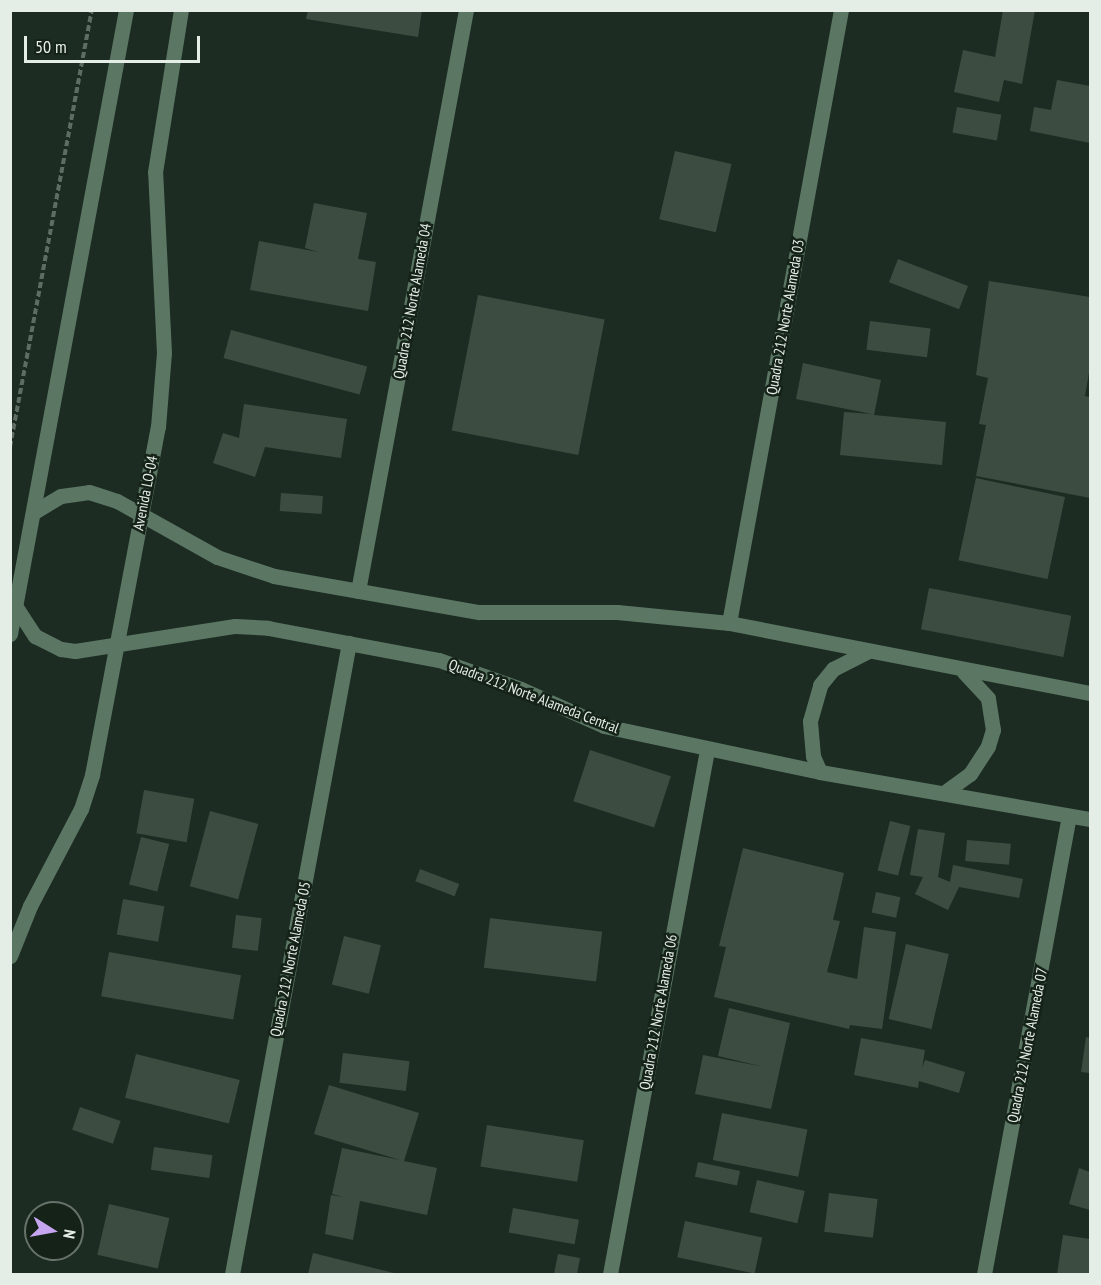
<!DOCTYPE html>
<html>
<head>
<meta charset="utf-8">
<style>
  body { margin:0 }
  #map { position:relative; width:1101px; height:1285px; overflow:hidden; background:#1d2c22; font-family:"PT Sans Narrow",sans-serif }
  div>[style] { position:absolute }
  .building>* { inset:0; background:#3d4c41; transform-origin:0 0 }
  .path>* { height:4px; margin-top:-2px; transform-origin:0; background:repeating-linear-gradient(90deg,#5f6c63 0 6px,transparent 0 9px) }
  .minor>* { height:15px; margin:-7.5px; padding:0 7.5px; transform-origin:7.5px; border-radius:7.5px; background:#5b7764 }
  span { translate:-50% -50%; white-space:nowrap; text-align:center; line-height:1.15; -webkit-text-stroke:5px #142218; paint-order:stroke }
  .street-label { font-size:15px; color:#e4ede6 }
  .frame { position:absolute; inset:0; border:12px solid #e4ede6; pointer-events:none }
  .north { position:absolute; left:24px; top:1201px; width:60px; height:60px; box-sizing:border-box; background:#142218; border:2px solid #67736a; border-radius:50%; rotate:101deg; font-size:16px; font-weight:700; line-height:24px; text-align:center; color:#e4ede6 }
  .north::after { content:''; display:block; margin:auto; width:21px; height:27px; background:#c6a6f0; clip-path:polygon(50% 0,100% 100%,50% 72%,0 100%) }
  .scale { position:absolute; left:24px; top:36px; width:176px; height:27px; box-sizing:border-box; border:3px solid #e4ede6; border-top:0; padding-left:8px; font-size:18px; line-height:21px; white-space:nowrap; color:#e4ede6; -webkit-text-stroke:4px #142218; paint-order:stroke }
</style>
</head>
<body>
<div id="map">
  <div class="building">
    <i style="clip-path:polygon(308px 10px,422px 10px,418px 37px,306px 19px)"></i>
    <i style="clip-path:polygon(1003px 10px,1035px 10px,1022px 84px,1004px 80px,999px 102px,954px 92px,963px 50px,995px 57px)"></i>
    <i style="clip-path:polygon(1057px 80px,1090px 86px,1090px 143px,1030px 131px,1034px 107px,1051px 110px)"></i>
    <i style="left:957px;top:107px;width:45px;height:26px;rotate:10deg"></i>
    <i style="left:675px;top:151px;width:58px;height:70px;rotate:13deg"></i>
    <i style="clip-path:polygon(314px 203px,367px 213px,358px 259px,376px 262px,368px 311px,250px 290px,259px 241px,318px 252px,305px 248px)"></i>
    <i style="left:898px;top:259px;width:75px;height:25px;rotate:21deg"></i>
    <i style="clip-path:polygon(989px 281px,1090px 297px,1090px 367px,1085px 396px,1090px 397px,1090px 498px,976px 476px,986px 425px,979px 424px,988px 378px,976px 375px)"></i>
    <i style="left:478px;top:295px;width:129px;height:138px;rotate:11deg"></i>
    <i style="left:870px;top:321px;width:61px;height:29px;rotate:7deg"></i>
    <i style="left:231px;top:330px;width:141px;height:29px;rotate:15deg"></i>
    <i style="clip-path:polygon(803px 363px,881px 380px,874px 415px,946px 422px,942px 465px,840px 455px,844px 412px,872px 414px,796px 399px)"></i>
    <i style="clip-path:polygon(244px 404px,347px 419px,341px 458px,265px 447px,255px 477px,213px 463px,223px 433px,239px 438px)"></i>
    <i style="left:976px;top:478px;width:91px;height:84px;rotate:12deg"></i>
    <i style="left:281px;top:493px;width:42px;height:18px;rotate:4deg"></i>
    <i style="left:929px;top:588px;width:145px;height:42px;rotate:11deg"></i>
    <i style="left:590px;top:750px;width:85px;height:54px;rotate:18deg"></i>
    <i style="left:144px;top:790px;width:51px;height:44px;rotate:10deg"></i>
    <i style="left:210px;top:811px;width:50px;height:78px;rotate:15deg"></i>
    <i style="left:890px;top:821px;width:21px;height:51px;rotate:14deg"></i>
    <i style="clip-path:polygon(918px 829px,945px 833px,938px 877px,950px 882px,953px 865px,1023px 879px,1019px 898px,959px 887px,948px 910px,915px 894px,923px 877px,910px 875px)"></i>
    <i style="left:141px;top:837px;width:29px;height:49px;rotate:14deg"></i>
    <i style="left:967px;top:840px;width:44px;height:21px;rotate:5deg"></i>
    <i style="clip-path:polygon(743px 848px,844px 873px,833px 920px,840px 921px,827px 972px,857px 979px,864px 927px,896px 932px,882px 1029px,850px 1025px,849px 1029px,714px 997px,726px 947px,719px 946px)"></i>
    <i style="left:420px;top:869px;width:42px;height:13px;rotate:21deg"></i>
    <i style="left:876px;top:892px;width:25px;height:21px;rotate:12deg"></i>
    <i style="left:123px;top:899px;width:42px;height:36px;rotate:10deg"></i>
    <i style="left:236px;top:915px;width:26px;height:33px;rotate:7deg"></i>
    <i style="left:490px;top:918px;width:113px;height:50px;rotate:7deg"></i>
    <i style="left:344px;top:936px;width:38px;height:50px;rotate:14deg"></i>
    <i style="left:906px;top:944px;width:44px;height:77px;rotate:13deg"></i>
    <i style="left:109px;top:952px;width:134px;height:45px;rotate:10deg"></i>
    <i style="clip-path:polygon(729px 1008px,790px 1023px,771px 1109px,695px 1094px,703px 1055px,764px 1067px,718px 1056px)"></i>
    <i style="clip-path:polygon(1086px 1037px,1090px 1038px,1090px 1073px,1081px 1072px)"></i>
    <i style="clip-path:polygon(861px 1038px,925px 1050px,922px 1068px,925px 1060px,965px 1072px,959px 1093px,919px 1081px,918px 1088px,854px 1075px)"></i>
    <i style="left:343px;top:1053px;width:67px;height:30px;rotate:7deg"></i>
    <i style="left:136px;top:1054px;width:107px;height:45px;rotate:14deg"></i>
    <i style="clip-path:polygon(329px 1085px,419px 1113px,404px 1161px,437px 1168px,427px 1215px,360px 1201px,353px 1240px,325px 1234px,331px 1195px,344px 1197px,332px 1194px,342px 1148px,400px 1160px,314px 1134px)"></i>
    <i style="left:80px;top:1107px;width:43px;height:24px;rotate:19deg"></i>
    <i style="left:722px;top:1113px;width:87px;height:48px;rotate:11deg"></i>
    <i style="left:487px;top:1125px;width:98px;height:42px;rotate:9deg"></i>
    <i style="left:154px;top:1147px;width:59px;height:23px;rotate:8deg"></i>
    <i style="left:698px;top:1162px;width:43px;height:15px;rotate:12deg"></i>
    <i style="clip-path:polygon(1079px 1168px,1090px 1172px,1090px 1210px,1069px 1204px)"></i>
    <i style="left:757px;top:1180px;width:49px;height:33px;rotate:13deg"></i>
    <i style="left:829px;top:1193px;width:49px;height:39px;rotate:7deg"></i>
    <i style="left:109px;top:1204px;width:62px;height:52px;rotate:13deg"></i>
    <i style="left:513px;top:1208px;width:67px;height:25px;rotate:10deg"></i>
    <i style="left:685px;top:1221px;width:79px;height:37px;rotate:12deg"></i>
    <i style="clip-path:polygon(1063px 1235px,1090px 1239px,1090px 1274px,1057px 1274px)"></i>
    <i style="clip-path:polygon(313px 1253px,398px 1274px,308px 1274px)"></i>
    <i style="clip-path:polygon(558px 1254px,580px 1258px,577px 1274px,554px 1274px)"></i>
  </div>
  <div class="path">
    <i style="left:10px;top:447px;width:445px;rotate:-79.4deg"></i>
  </div>
  <div class="minor">
    <i style="left:34px;top:512px;width:31px;rotate:-31deg"></i>
    <i style="left:61px;top:496px;width:28px;rotate:-8deg"></i>
    <i style="left:89px;top:492px;width:29px;rotate:18deg"></i>
    <i style="left:117px;top:501px;width:115px;rotate:29.2deg"></i>
    <i style="left:217px;top:557px;width:60px;rotate:18.4deg"></i>
    <i style="left:274px;top:576px;width:208px;rotate:10deg"></i>
    <i style="left:479px;top:612px;width:138px"></i>
    <i style="left:617px;top:612px;width:113px;rotate:5.6deg"></i>
    <i style="left:729px;top:623px;width:368px;rotate:11deg"></i>
    <i style="left:358px;top:591px;width:591px;rotate:-79.47deg"></i>
    <i style="left:16px;top:607px;width:35px;rotate:57deg"></i>
    <i style="left:35px;top:636px;width:29px;rotate:27deg"></i>
    <i style="left:61px;top:649px;width:14px;rotate:8deg"></i>
    <i style="left:75px;top:651px;width:162px;rotate:-8.9deg"></i>
    <i style="left:235px;top:626px;width:33px;rotate:3deg"></i>
    <i style="left:268px;top:628px;width:174px;rotate:10.6deg"></i>
    <i style="left:439px;top:660px;width:87px;rotate:19.5deg"></i>
    <i style="left:521px;top:689px;width:91px;rotate:24deg"></i>
    <i style="left:604px;top:726px;width:221px;rotate:12deg"></i>
    <i style="left:820px;top:772px;width:274px;rotate:9.9deg"></i>
    <i style="left:729px;top:623px;width:623px;rotate:-79.65deg"></i>
    <i style="left:10px;top:634px;width:635px;rotate:-79.47deg"></i>
    <i style="left:820px;top:772px;width:17px;rotate:-114deg"></i>
    <i style="left:813px;top:756px;width:35px;rotate:-95deg"></i>
    <i style="left:810px;top:721px;width:37px;rotate:-74deg"></i>
    <i style="left:820px;top:685px;width:21px;rotate:-51deg"></i>
    <i style="left:833px;top:669px;width:38px;rotate:-27deg"></i>
    <i style="left:945px;top:792px;width:31px;rotate:-36deg"></i>
    <i style="left:970px;top:774px;width:33px;rotate:-57deg"></i>
    <i style="left:988px;top:746px;width:17px;rotate:-73deg"></i>
    <i style="left:993px;top:730px;width:32px;rotate:-99deg"></i>
    <i style="left:988px;top:698px;width:35px;rotate:-133deg"></i>
    <i style="left:10px;top:956px;width:54px;rotate:-68.2deg"></i>
    <i style="left:30px;top:906px;width:110px;rotate:-62.3deg"></i>
    <i style="left:81px;top:809px;width:36px;rotate:-72deg"></i>
    <i style="left:92px;top:775px;width:354px;rotate:-79.3deg"></i>
    <i style="left:158px;top:427px;width:74px;rotate:-85.4deg"></i>
    <i style="left:164px;top:353px;width:181px;rotate:-92.8deg"></i>
    <i style="left:155px;top:172px;width:164px;rotate:-80.9deg"></i>
    <i style="left:232px;top:1274px;width:642px;rotate:-79.5deg"></i>
    <i style="left:610px;top:1274px;width:533px;rotate:-79.51deg"></i>
    <i style="left:984px;top:1274px;width:466px;rotate:-79.5deg"></i>
  </div>
  <div class="street-label">
    <span style="left:412px;top:301px;rotate:-80deg">Quadra 212 Norte Alameda 04</span>
    <span style="left:785px;top:317px;rotate:-80deg">Quadra 212 Norte Alameda 03</span>
    <span style="left:145px;top:493px;rotate:-79deg">Avenida LO-04</span>
    <span style="left:534px;top:696px;rotate:21deg">Quadra 212 Norte Alameda Central</span>
    <span style="left:290px;top:959px;rotate:-79deg">Quadra 212 Norte Alameda 05</span>
    <span style="left:658px;top:1012px;rotate:-80deg">Quadra 212 Norte Alameda 06</span>
    <span style="left:1027px;top:1045px;rotate:-79deg">Quadra 212 Norte Alameda 07</span>
  </div>
  <div class="frame"></div>
  <div class="north">N</div>
  <div class="scale">50 m</div>
</div>
</body>
</html>
